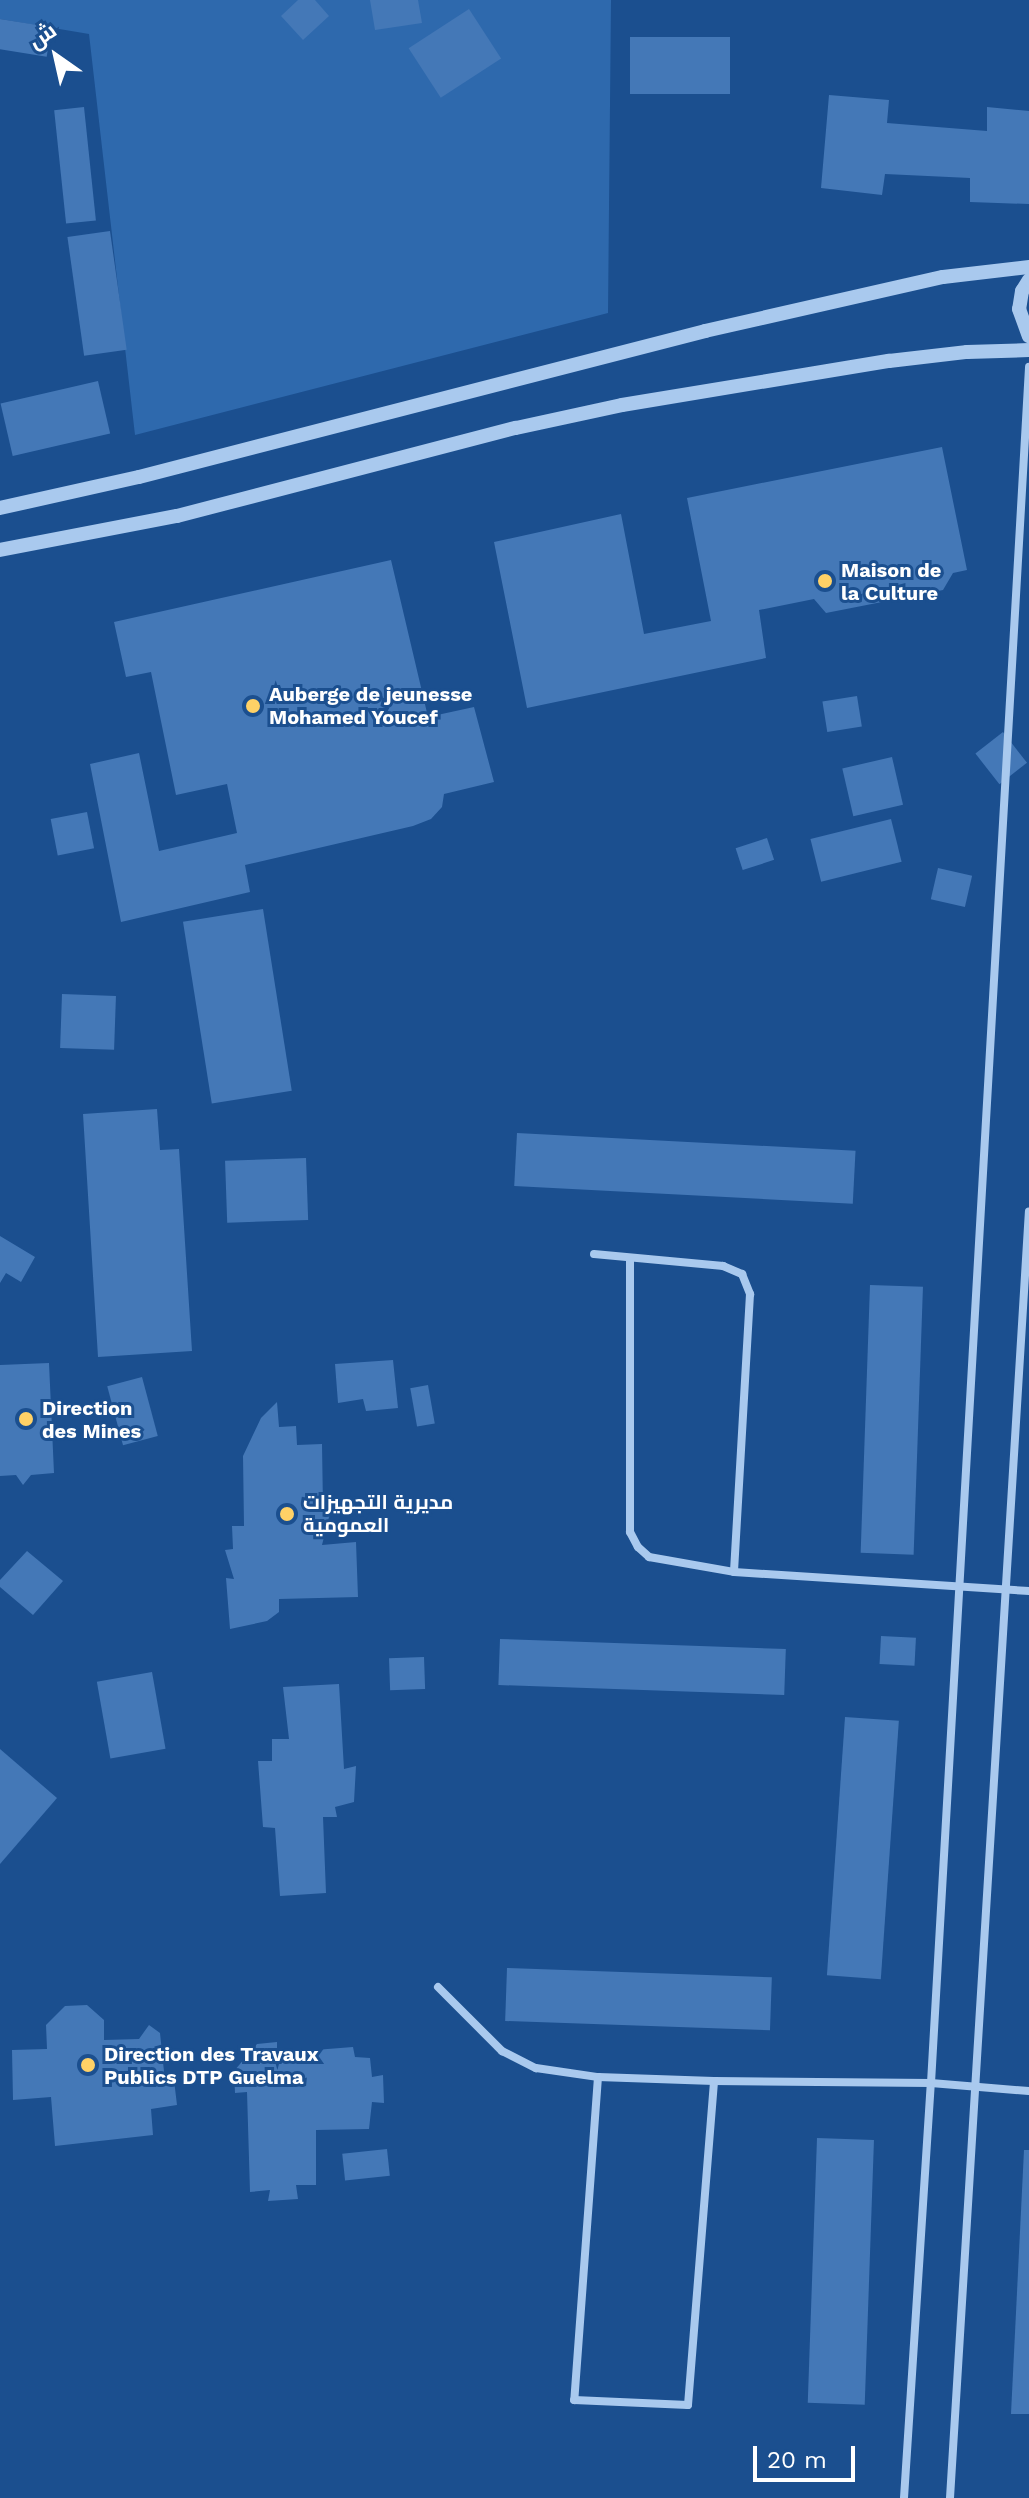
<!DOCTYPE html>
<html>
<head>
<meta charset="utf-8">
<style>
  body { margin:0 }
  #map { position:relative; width:1029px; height:2498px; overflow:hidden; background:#1b4f8f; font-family:"Work Sans",Cairo,sans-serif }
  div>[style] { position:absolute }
  .green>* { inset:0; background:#2e69ad }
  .building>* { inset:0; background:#4478b7; transform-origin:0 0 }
  .minor>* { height:8px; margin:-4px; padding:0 4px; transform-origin:4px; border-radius:4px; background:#a9c9ee }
  .tertiary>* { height:14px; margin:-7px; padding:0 7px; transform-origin:7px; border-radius:7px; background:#a9c9ee }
  .dots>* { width:22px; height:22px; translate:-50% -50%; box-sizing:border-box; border:4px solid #1b4f8f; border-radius:50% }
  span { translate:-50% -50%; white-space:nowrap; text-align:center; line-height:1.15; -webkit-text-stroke:6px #1b4f8f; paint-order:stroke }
  .poi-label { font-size:20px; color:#fff; font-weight:700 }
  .left { translate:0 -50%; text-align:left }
  .north { position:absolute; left:16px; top:16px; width:80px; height:80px; -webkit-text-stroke:6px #1b4f8f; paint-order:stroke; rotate:326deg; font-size:22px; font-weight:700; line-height:32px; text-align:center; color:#fff }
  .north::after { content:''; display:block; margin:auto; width:28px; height:36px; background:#fff; clip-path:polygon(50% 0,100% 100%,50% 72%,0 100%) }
  .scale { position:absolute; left:753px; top:2446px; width:102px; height:36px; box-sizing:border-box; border:4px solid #fff; border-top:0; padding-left:10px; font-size:24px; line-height:28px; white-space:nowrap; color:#fff; -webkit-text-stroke:6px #1b4f8f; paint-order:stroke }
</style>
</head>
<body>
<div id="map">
  <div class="green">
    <i style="clip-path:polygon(0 0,611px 0,608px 313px,135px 435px,89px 34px,0 19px)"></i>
  </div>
  <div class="building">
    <i style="clip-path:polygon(298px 0,315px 0,329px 16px,303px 40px,281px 16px)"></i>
    <i style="clip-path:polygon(370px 0,418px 0,422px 23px,375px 30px)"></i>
    <i style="left:469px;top:9px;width:59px;height:72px;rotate:57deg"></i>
    <i style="left:0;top:19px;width:52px;height:30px;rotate:9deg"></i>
    <i style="left:730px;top:37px;width:57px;height:100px;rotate:90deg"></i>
    <i style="clip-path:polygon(829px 95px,889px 100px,887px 123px,987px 131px,987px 107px,1029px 111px,1029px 204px,970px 202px,970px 178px,885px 174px,882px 195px,821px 188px)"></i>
    <i style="left:84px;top:107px;width:114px;height:30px;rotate:84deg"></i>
    <i style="left:110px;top:231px;width:120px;height:43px;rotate:82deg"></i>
    <i style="left:98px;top:381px;width:54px;height:100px;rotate:77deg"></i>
    <i style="clip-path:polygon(942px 447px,967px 570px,953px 573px,943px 590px,826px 613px,814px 599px,759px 610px,766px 658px,527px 708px,494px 542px,621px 514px,644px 634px,711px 621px,687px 498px)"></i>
    <i style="clip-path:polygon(391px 560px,428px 717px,474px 707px,494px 782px,444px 794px,442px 807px,431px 819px,413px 826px,245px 865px,250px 892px,121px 922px,90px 764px,139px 753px,159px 851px,237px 833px,227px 784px,176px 795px,151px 672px,126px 677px,114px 622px)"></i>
    <i style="left:857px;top:696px;width:31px;height:35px;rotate:81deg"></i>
    <i style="left:1003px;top:732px;width:39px;height:35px;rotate:52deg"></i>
    <i style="left:892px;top:757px;width:49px;height:51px;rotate:77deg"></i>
    <i style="left:87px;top:812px;width:37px;height:37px;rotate:79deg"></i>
    <i style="left:891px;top:819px;width:44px;height:83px;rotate:76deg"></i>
    <i style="left:767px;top:838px;width:23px;height:33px;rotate:72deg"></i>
    <i style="left:938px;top:868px;width:35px;height:32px;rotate:13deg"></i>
    <i style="left:263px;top:909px;width:184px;height:81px;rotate:81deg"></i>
    <i style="left:62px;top:994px;width:54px;height:54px;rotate:2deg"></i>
    <i style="clip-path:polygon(157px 1109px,160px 1150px,179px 1149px,192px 1351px,98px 1357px,83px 1114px)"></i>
    <i style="left:517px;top:1133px;width:339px;height:53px;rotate:3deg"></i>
    <i style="left:306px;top:1158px;width:62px;height:81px;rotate:88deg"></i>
    <i style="clip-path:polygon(0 1236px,35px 1257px,21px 1282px,6px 1273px,0 1283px)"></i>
    <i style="left:870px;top:1285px;width:53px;height:268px;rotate:2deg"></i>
    <i style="clip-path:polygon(393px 1360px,398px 1408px,366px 1411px,363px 1399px,338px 1403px,335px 1364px)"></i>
    <i style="clip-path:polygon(49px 1363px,54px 1473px,31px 1475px,23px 1485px,16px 1475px,0 1476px,0 1365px)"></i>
    <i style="left:142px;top:1377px;width:61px;height:36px;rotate:75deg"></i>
    <i style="left:428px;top:1385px;width:39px;height:18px;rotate:80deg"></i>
    <i style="clip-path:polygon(277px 1402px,279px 1427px,296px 1426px,297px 1445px,322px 1444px,323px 1507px,331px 1509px,322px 1545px,356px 1542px,358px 1597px,279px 1599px,279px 1612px,267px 1621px,230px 1629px,226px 1578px,234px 1579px,225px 1550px,233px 1549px,232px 1526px,244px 1526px,243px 1456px,261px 1418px)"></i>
    <i style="clip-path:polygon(27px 1551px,63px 1581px,33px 1615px,0 1587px,0 1580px)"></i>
    <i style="left:881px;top:1636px;width:35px;height:28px;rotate:3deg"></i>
    <i style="left:500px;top:1639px;width:286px;height:46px;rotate:2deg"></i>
    <i style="left:424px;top:1657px;width:32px;height:35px;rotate:88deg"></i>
    <i style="left:152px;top:1672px;width:78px;height:56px;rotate:80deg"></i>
    <i style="clip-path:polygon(339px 1684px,344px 1769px,356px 1766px,354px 1802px,335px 1807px,337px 1817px,323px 1817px,326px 1893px,280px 1896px,275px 1828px,263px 1827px,258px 1761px,272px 1761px,272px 1739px,289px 1739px,283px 1687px)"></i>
    <i style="left:845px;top:1717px;width:54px;height:259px;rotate:4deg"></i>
    <i style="clip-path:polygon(0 1749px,57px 1798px,0 1864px)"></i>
    <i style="left:507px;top:1968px;width:265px;height:53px;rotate:2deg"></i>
    <i style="clip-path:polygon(87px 2005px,104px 2020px,104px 2040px,139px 2039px,149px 2025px,160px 2033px,165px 2081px,174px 2080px,177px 2105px,151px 2109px,153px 2135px,55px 2146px,51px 2097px,13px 2100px,12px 2050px,47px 2049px,46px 2025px,65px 2006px)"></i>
    <i style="clip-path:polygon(277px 2042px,277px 2053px,353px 2047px,355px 2057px,370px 2058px,372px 2077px,383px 2075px,384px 2103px,372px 2102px,369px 2129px,316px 2130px,316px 2185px,296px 2185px,298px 2199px,268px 2201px,270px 2190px,250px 2192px,247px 2092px,235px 2093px,234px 2071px,257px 2044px)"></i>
    <i style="left:817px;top:2138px;width:57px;height:265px;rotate:2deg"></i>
    <i style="left:387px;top:2149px;width:27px;height:45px;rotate:84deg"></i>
    <i style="clip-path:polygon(1024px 2150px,1029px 2150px,1029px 2414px,1011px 2414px)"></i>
  </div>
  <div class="minor">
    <i style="left:594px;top:1254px;width:130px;rotate:5.3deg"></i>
    <i style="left:723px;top:1266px;width:21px;rotate:23deg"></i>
    <i style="left:742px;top:1274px;width:22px;rotate:68deg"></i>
    <i style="left:750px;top:1294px;width:278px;rotate:93.3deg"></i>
    <i style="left:630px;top:1258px;width:274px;rotate:90deg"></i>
    <i style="left:630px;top:1532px;width:17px;rotate:62deg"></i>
    <i style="left:638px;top:1547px;width:15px;rotate:42deg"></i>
    <i style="left:649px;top:1557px;width:86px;rotate:10deg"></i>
    <i style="left:734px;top:1572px;width:296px;rotate:3.7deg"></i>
    <i style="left:438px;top:1987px;width:91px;rotate:45deg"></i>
    <i style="left:502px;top:2051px;width:38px;rotate:27deg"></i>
    <i style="left:536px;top:2068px;width:63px;rotate:8.3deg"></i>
    <i style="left:598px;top:2077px;width:116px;rotate:2deg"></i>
    <i style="left:598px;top:2077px;width:324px;rotate:94.2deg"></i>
    <i style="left:574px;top:2400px;width:114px;rotate:2.5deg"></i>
    <i style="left:688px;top:2405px;width:325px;rotate:-85.4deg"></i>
    <i style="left:714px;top:2081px;width:217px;rotate:0.5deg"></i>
    <i style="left:931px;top:2083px;width:98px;rotate:4.7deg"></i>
    <i style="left:904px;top:2498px;width:416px;rotate:-86.3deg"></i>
    <i style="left:931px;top:2083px;width:1719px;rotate:-86.73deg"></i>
    <i style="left:950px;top:2498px;width:1289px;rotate:-86.49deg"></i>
  </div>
  <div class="tertiary">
    <i style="left:1029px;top:280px;width:13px;rotate:122deg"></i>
    <i style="left:1022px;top:291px;width:18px;rotate:99deg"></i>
    <i style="left:1019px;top:309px;width:29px;rotate:70deg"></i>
    <i style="left:0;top:508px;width:142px;rotate:-12.6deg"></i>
    <i style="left:139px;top:477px;width:585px;rotate:-14.46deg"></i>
    <i style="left:705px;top:331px;width:244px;rotate:-12.8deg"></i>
    <i style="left:943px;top:277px;width:87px;rotate:-6.6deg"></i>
    <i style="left:0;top:550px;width:180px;rotate:-10.9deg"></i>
    <i style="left:177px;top:516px;width:350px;rotate:-14.6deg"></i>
    <i style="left:516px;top:428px;width:108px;rotate:-12.2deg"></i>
    <i style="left:622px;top:405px;width:271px;rotate:-9.4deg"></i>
    <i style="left:889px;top:361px;width:79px;rotate:-6.6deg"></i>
    <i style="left:967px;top:352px;width:62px;rotate:-1.8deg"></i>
  </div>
  <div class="dots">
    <i style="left:825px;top:581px;background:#ffd166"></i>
    <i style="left:253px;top:706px;background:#ffd166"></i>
    <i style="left:26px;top:1419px;background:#ffd166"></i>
    <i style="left:287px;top:1514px;background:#ffd166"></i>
    <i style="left:88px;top:2065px;background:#ffd166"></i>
  </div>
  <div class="poi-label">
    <span class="left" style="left:841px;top:582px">Maison de<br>la Culture</span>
    <span class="left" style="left:269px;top:706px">Auberge de jeunesse<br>Mohamed Youcef</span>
    <span class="left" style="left:42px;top:1420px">Direction<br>des Mines</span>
    <span class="left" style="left:303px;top:1514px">مديرية التجهيزات<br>العمومية</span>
    <span class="left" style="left:104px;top:2066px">Direction des Travaux<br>Publics DTP Guelma</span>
  </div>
  <div class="north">ش</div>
  <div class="scale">20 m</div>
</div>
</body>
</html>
